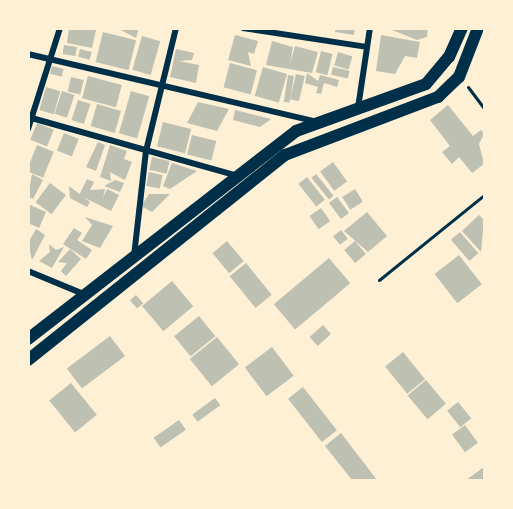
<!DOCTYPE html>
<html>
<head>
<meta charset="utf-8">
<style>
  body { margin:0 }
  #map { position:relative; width:513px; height:509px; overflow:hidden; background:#fdf0d5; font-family:Arial,sans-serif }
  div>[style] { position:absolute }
  .building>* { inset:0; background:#bec0b2; transform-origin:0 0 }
  .path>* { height:3px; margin:-1.5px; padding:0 1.5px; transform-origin:1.5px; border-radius:1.5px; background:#003049 }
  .minor>* { height:6px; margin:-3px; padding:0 3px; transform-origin:3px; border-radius:3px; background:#003049 }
  .primary>* { height:12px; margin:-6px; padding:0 6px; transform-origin:6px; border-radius:6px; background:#003049 }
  span { translate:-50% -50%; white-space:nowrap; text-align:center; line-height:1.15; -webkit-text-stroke:6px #fdf0d5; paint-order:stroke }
  .frame { position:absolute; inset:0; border:30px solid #fdf0d5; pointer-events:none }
</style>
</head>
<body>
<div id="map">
  <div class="building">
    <i style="clip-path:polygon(69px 28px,96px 30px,92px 48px,67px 43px)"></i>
    <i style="clip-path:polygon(117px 28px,139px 28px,136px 38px)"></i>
    <i style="clip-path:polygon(336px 28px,355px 28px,354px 35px,335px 32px)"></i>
    <i style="clip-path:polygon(387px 28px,428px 28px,427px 37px,417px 40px)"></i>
    <i style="left:103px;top:32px;width:34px;height:31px;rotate:14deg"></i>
    <i style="clip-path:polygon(235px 35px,258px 41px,254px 54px,248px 52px,251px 66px,228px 60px)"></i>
    <i style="clip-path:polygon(381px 35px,420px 42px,417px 58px,405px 56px,395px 74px,376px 71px)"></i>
    <i style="left:142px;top:36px;width:19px;height:35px;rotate:16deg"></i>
    <i style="clip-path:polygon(272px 41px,293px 47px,290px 64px,295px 46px,318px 52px,312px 73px,266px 65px)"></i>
    <i style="left:64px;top:45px;width:13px;height:9px;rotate:9deg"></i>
    <i style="left:80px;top:49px;width:12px;height:8px;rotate:14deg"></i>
    <i style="clip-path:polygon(176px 49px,194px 53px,192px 60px,179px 61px,199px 65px,196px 83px,170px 77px)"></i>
    <i style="left:321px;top:51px;width:12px;height:22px;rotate:14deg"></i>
    <i style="left:338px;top:52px;width:15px;height:14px;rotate:16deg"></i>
    <i style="left:230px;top:63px;width:28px;height:25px;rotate:15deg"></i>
    <i style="left:52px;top:66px;width:12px;height:8px;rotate:14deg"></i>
    <i style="left:263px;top:67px;width:25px;height:30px;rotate:16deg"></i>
    <i style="left:333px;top:67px;width:17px;height:8px;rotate:13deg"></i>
    <i style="clip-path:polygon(307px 73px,318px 81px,320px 75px,339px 80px,337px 87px,324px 83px,321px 94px,316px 93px,318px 87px,305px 83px)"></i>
    <i style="left:296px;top:74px;width:9px;height:26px;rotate:13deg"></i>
    <i style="left:288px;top:75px;width:6px;height:27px;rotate:9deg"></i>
    <i style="left:88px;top:76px;width:35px;height:23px;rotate:15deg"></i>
    <i style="left:71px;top:77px;width:13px;height:15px;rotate:13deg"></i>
    <i style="left:46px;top:87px;width:15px;height:24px;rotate:16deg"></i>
    <i style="left:62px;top:91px;width:13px;height:24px;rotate:18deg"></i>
    <i style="left:131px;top:91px;width:19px;height:44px;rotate:16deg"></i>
    <i style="left:78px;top:100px;width:13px;height:21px;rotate:18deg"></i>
    <i style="clip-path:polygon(198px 102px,229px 109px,217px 131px,187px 123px)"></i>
    <i style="left:97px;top:104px;width:25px;height:23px;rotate:16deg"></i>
    <i style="clip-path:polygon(448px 105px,473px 136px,481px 130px,484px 134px,479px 144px,484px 164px,472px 173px,459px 157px,452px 164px,442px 152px,450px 146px,430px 120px)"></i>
    <i style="clip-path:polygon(235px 110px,271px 119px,260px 127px,233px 120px)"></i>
    <i style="left:163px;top:122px;width:29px;height:25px;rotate:14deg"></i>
    <i style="left:37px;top:123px;width:18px;height:18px;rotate:22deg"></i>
    <i style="left:64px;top:133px;width:16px;height:19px;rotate:22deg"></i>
    <i style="left:192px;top:135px;width:25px;height:20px;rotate:14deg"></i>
    <i style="clip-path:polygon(98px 142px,105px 145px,96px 171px,86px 167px)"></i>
    <i style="left:37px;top:145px;width:18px;height:28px;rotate:22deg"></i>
    <i style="clip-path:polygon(110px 145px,127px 151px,124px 159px,132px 162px,125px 180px,110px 172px,111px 181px,100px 177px)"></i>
    <i style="left:152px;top:157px;width:18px;height:13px;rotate:13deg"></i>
    <i style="left:333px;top:162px;width:24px;height:16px;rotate:54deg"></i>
    <i style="clip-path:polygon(172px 163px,197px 171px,170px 189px,163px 186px)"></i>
    <i style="left:149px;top:172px;width:14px;height:14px;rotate:12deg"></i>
    <i style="clip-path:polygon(32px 174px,43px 180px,33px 199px,28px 196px)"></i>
    <i style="left:316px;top:174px;width:28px;height:6px;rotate:51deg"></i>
    <i style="left:307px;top:177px;width:29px;height:11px;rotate:52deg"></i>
    <i style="clip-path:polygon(87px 179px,94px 182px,90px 190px,105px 189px,103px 197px,107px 189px,119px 195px,111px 211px,79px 195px)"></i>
    <i style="clip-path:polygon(115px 180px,124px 183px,120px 192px,104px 186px)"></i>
    <i style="left:50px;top:183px;width:20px;height:24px;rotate:37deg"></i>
    <i style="clip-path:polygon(69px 186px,90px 202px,87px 207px,70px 198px)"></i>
    <i style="left:355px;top:189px;width:15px;height:15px;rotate:58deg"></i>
    <i style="clip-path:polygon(149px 194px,170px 194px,152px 212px,141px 206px)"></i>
    <i style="left:337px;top:197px;width:20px;height:10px;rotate:53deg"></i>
    <i style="clip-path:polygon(28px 204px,46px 212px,39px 228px,28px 223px)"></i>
    <i style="left:321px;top:208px;width:16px;height:14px;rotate:55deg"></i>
    <i style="clip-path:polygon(367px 212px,387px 236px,368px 252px,344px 231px)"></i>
    <i style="clip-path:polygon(479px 215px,484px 220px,481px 252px,462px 231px)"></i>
    <i style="clip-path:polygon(85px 217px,113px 226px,100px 248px,82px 241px,92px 225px)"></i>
    <i style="clip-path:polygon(74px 228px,82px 233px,77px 240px,92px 250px,86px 259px,63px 244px)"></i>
    <i style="clip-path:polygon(36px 229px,45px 235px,32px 260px,28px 243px)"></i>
    <i style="left:341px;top:230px;width:11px;height:10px;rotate:52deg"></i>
    <i style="left:460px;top:232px;width:28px;height:12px;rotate:49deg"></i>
    <i style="left:227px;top:241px;width:26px;height:19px;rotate:50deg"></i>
    <i style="left:355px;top:241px;width:17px;height:14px;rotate:50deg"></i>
    <i style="clip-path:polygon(49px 244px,56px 250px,64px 247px,52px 268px,39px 261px,50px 252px)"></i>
    <i style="clip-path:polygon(70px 249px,81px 259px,66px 276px,61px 271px,67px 263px,58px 262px)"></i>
    <i style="left:459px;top:255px;width:37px;height:31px;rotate:52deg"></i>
    <i style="left:329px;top:258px;width:33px;height:72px;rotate:50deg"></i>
    <i style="left:246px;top:263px;width:41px;height:21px;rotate:51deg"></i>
    <i style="left:172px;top:281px;width:33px;height:39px;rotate:50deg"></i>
    <i style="left:136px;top:295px;width:11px;height:8px;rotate:49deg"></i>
    <i style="left:199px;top:316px;width:26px;height:32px;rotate:51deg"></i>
    <i style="left:323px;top:325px;width:12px;height:18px;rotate:48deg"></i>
    <i style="left:110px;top:336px;width:25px;height:54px;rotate:53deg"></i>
    <i style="left:217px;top:337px;width:35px;height:35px;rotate:51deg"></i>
    <i style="left:272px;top:347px;width:36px;height:34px;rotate:53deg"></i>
    <i style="left:403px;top:352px;width:35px;height:23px;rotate:51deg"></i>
    <i style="left:426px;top:380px;width:31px;height:24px;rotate:50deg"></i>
    <i style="left:71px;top:383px;width:41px;height:28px;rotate:51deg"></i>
    <i style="left:303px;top:387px;width:55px;height:19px;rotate:52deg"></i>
    <i style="left:215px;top:398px;width:9px;height:28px;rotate:54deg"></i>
    <i style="left:458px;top:402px;width:21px;height:14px;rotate:51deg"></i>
    <i style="left:179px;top:420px;width:12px;height:31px;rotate:55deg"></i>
    <i style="left:465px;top:425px;width:22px;height:16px;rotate:54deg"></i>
    <i style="clip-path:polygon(341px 433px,377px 480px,352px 480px,325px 446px)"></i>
    <i style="clip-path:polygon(484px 467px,484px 480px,466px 480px)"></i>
  </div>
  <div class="path">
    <i style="left:468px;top:87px;width:26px;rotate:53deg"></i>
    <i style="left:379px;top:280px;width:135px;rotate:-39deg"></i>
  </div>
  <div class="minor">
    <i style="left:243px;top:28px;width:125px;rotate:8.7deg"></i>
    <i style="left:28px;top:54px;width:297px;rotate:13.2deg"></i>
    <i style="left:358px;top:108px;width:81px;rotate:-81.5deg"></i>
    <i style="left:28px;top:117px;width:214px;rotate:15.7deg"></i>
    <i style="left:28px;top:129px;width:106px;rotate:-72.4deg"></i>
    <i style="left:134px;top:256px;width:106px;rotate:-83.5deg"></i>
    <i style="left:146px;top:151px;width:127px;rotate:-76.3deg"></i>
    <i style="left:28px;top:271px;width:63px;rotate:22.5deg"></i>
  </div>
  <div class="primary">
    <i style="left:28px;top:339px;width:339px;rotate:-37.8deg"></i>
    <i style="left:296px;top:131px;width:138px;rotate:-19.9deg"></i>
    <i style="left:426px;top:84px;width:35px;rotate:-50deg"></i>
    <i style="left:449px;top:57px;width:32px;rotate:-66deg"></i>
    <i style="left:28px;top:360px;width:329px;rotate:-38.6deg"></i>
    <i style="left:285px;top:155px;width:164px;rotate:-20.8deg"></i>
    <i style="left:438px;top:97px;width:29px;rotate:-44deg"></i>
    <i style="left:459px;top:77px;width:53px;rotate:-68.8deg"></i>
  </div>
  <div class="frame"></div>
</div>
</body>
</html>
